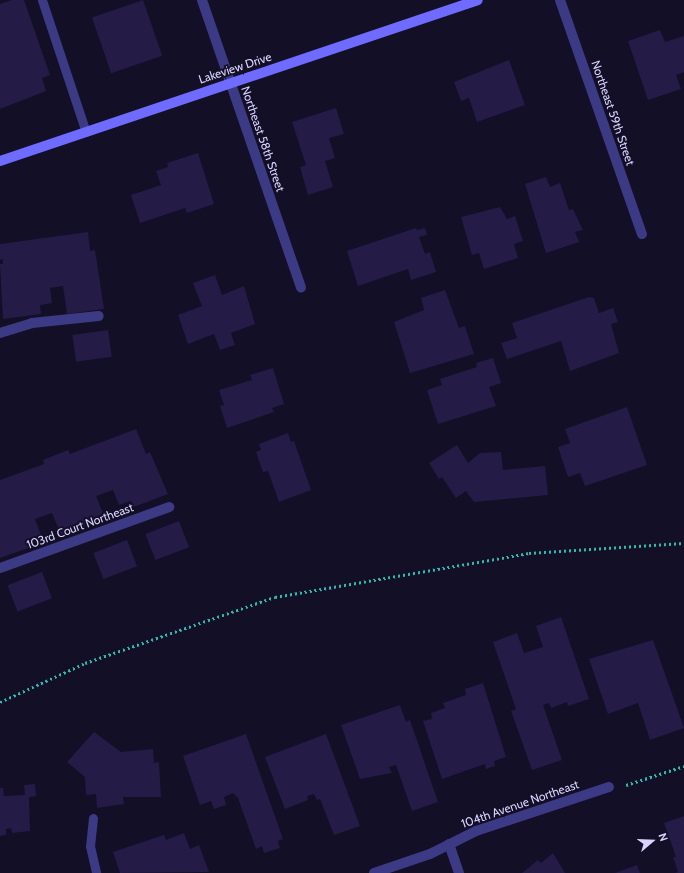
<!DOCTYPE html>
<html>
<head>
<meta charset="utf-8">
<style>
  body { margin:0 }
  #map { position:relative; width:684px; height:873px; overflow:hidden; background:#130f26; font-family:Cabin,sans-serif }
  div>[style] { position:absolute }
  .building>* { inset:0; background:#241b47; transform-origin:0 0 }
  .path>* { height:2.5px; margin-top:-1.25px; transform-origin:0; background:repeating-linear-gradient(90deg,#2fb8b0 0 2px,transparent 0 5px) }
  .lane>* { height:9px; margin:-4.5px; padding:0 4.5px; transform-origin:4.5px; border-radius:4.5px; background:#3d3a85 }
  .street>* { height:10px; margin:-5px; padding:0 5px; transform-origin:5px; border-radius:5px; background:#3d3a85 }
  .secondary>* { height:10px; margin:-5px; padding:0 5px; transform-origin:5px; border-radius:5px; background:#6f6bff }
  span { translate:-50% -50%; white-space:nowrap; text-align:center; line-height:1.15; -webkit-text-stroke:3.5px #130f26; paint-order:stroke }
  .street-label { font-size:12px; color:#d9d4ff }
  .north { position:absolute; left:632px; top:821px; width:40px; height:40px; -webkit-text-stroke:3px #130f26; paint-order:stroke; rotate:71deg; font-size:11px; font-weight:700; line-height:16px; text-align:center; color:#d9d4ff }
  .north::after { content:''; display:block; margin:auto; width:14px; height:18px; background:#d9d4ff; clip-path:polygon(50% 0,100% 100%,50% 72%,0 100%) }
</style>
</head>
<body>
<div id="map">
  <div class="building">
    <i style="clip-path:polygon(12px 0,24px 0,50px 75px,42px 78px,46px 91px,0 109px,0 4px)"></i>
    <i style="left:143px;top:0;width:59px;height:54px;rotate:71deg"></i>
    <i style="clip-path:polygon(660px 30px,665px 42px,684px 36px,684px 72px,676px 75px,681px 89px,648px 100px,628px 41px)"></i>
    <i style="clip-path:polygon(509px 60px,525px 105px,477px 122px,469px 98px,461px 101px,454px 82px)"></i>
    <i style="clip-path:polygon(336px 108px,344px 134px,329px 138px,335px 158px,325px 161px,333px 187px,308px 195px,300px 167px,306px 165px,292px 122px)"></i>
    <i style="clip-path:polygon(198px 153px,214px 204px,187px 213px,185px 208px,140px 223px,131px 195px,161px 185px,156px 171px,168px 167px,167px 163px)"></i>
    <i style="clip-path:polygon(546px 177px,550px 187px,560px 183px,569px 210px,573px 209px,583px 230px,575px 232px,579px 242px,546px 253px,525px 184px)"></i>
    <i style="clip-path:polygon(500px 207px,507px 219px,515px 216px,523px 241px,514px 244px,518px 258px,484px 269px,479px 253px,472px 255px,461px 217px)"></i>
    <i style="clip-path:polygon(416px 228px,417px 230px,425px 228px,427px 235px,419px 237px,425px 254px,430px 252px,436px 272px,411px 280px,408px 269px,358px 286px,347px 251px)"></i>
    <i style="clip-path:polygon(88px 232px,90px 251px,95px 250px,104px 309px,67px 314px,63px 286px,50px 288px,52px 303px,40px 305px,41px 314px,3px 319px,0 264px,3px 264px,3px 259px,0 260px,0 244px)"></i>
    <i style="clip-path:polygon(215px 275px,222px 295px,244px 286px,255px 324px,231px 333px,235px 345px,220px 350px,214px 334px,188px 344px,178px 315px,202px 306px,193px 283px)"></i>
    <i style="clip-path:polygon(445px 290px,459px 328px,465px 326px,474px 354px,410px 373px,394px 322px,424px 310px,421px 298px)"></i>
    <i style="clip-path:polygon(589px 297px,594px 298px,599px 313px,613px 308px,618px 322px,611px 324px,619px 353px,570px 371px,561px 341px,507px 359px,501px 343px,517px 338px,512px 323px)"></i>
    <i style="left:108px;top:330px;width:27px;height:36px;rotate:82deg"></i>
    <i style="clip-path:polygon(493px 358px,501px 383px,489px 387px,496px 406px,438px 424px,427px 390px,442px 385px,440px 379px,477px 367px,476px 363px)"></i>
    <i style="clip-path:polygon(273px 368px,284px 404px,272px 408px,274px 412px,227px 428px,220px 406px,224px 405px,219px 390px,252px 380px,250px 375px)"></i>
    <i style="clip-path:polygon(627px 407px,647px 465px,585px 486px,580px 473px,568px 477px,558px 447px,570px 443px,565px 429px)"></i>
    <i style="clip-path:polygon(136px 429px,146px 454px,150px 452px,168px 494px,134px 507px,131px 501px,119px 505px,113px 490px,96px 496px,105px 518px,61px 535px,52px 513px,35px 519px,41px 535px,28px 539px,31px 547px,0 558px,0 480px,44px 464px,43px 460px,68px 450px,70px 454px)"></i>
    <i style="clip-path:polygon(288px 433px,291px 442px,294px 441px,311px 490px,279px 502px,268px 471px,263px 472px,256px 452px,261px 450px,259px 444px)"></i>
    <i style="clip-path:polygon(457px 445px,468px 463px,480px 453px,501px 452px,503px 470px,545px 466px,548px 495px,474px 502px,466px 491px,456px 498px,442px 477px,439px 479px,429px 463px)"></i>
    <i style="left:179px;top:521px;width:28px;height:36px;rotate:69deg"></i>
    <i style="left:127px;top:540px;width:28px;height:36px;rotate:69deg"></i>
    <i style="left:42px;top:572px;width:28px;height:37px;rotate:69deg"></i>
    <i style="clip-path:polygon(561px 617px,589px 699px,568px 706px,567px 702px,551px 708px,549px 703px,543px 705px,562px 760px,532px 770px,511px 711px,516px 709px,493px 642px,517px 633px,524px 653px,543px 647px,536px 626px)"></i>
    <i style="clip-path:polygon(653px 640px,684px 728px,650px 740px,638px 703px,608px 714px,589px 659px)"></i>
    <i style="clip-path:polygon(483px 683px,506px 757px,494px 761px,495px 766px,486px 769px,485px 764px,442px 779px,423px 721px,432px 719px,431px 713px,445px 708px,443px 703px,466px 695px,465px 689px)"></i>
    <i style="clip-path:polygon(400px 705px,406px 722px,410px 720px,438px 802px,412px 811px,396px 765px,389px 767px,392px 773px,360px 779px,341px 725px)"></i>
    <i style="clip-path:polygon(94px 732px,121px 752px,153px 749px,154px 763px,159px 762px,161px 797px,123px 797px,124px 804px,97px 808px,96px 794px,86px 795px,85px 777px,67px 762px)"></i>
    <i style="clip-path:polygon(246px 734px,283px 839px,278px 841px,280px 848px,264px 853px,262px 846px,256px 849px,238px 798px,233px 793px,224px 797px,226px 805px,214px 809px,211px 801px,200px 805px,183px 756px)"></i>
    <i style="clip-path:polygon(326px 734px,360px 826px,334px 835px,320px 799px,317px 800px,314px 794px,307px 796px,308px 800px,285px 809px,265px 757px)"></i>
    <i style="clip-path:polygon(35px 784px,36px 796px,29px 797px,30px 831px,12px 833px,11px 828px,6px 829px,6px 835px,0 836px,0 788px,3px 788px,4px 796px,25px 795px,24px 785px)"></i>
    <i style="clip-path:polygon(684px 816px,684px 873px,675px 873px,678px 872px,673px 857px,676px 857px,664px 823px)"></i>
    <i style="clip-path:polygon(184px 833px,190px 849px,199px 845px,209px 872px,120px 873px,113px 852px,164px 835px,166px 840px)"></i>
    <i style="clip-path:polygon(553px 853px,565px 873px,522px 873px,538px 860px,541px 863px)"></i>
    <i style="clip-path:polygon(637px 865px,640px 873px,615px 873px)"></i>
  </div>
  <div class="path">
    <i style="left:0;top:702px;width:94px;rotate:-24.6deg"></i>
    <i style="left:85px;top:663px;width:201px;rotate:-19.2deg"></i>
    <i style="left:275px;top:597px;width:258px;rotate:-9.8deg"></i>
    <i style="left:529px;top:553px;width:155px;rotate:-3.7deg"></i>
    <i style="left:626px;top:785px;width:61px;rotate:-18.1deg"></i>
  </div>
  <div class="lane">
    <i style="left:42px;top:0;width:139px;rotate:71.6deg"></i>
    <i style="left:93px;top:818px;width:28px;rotate:96deg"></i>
    <i style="left:90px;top:846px;width:28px;rotate:77deg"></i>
  </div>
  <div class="street">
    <i style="left:202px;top:0;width:304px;rotate:71deg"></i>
    <i style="left:560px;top:0;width:248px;rotate:70.7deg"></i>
    <i style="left:0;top:333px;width:34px;rotate:-17deg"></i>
    <i style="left:32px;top:323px;width:67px;rotate:-6deg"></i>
    <i style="left:0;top:568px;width:180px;rotate:-19.8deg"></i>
    <i style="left:449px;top:844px;width:31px;rotate:71deg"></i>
    <i style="left:374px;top:873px;width:59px;rotate:-18.7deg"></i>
    <i style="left:430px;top:854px;width:51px;rotate:-26.6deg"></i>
    <i style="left:476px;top:831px;width:140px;rotate:-18.3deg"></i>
  </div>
  <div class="secondary">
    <i style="left:0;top:161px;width:504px;rotate:-18.61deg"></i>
  </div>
  <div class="street-label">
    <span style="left:235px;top:68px;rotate:-18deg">Lakeview Drive</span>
    <span style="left:613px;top:113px;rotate:71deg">Northeast 59th Street</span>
    <span style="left:263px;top:139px;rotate:71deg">Northeast 58th Street</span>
    <span style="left:80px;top:526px;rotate:-20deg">103rd Court Northeast</span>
    <span style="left:520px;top:804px;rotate:-19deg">104th Avenue Northeast</span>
  </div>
  <div class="north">N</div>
</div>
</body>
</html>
